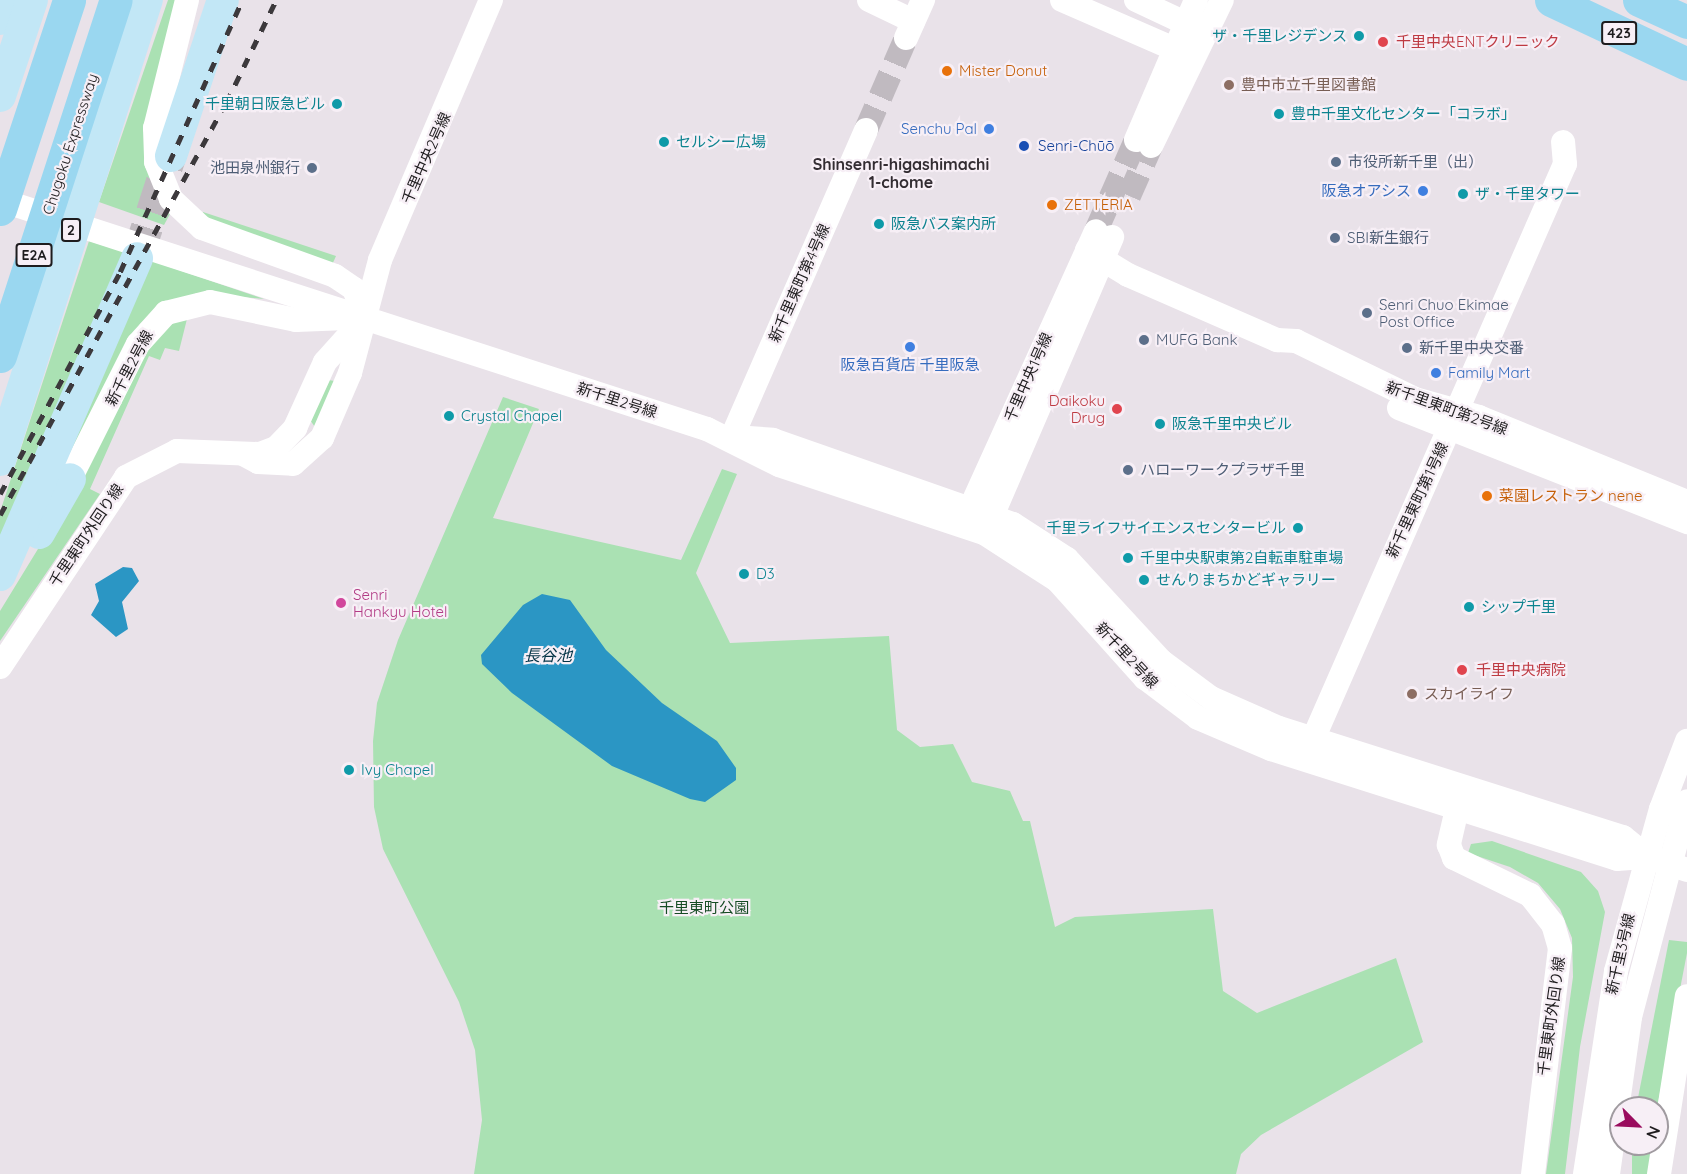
<!DOCTYPE html>
<html>
<head>
<meta charset="utf-8">
<style>
  body { margin:0 }
  #map { position:relative; width:1687px; height:1174px; overflow:hidden; background:#e9e2e9; font-family:Quicksand,"Noto Sans JP",sans-serif }
  div>[style] { position:absolute }
  .green>* { inset:0; background:#aae1b3; transform-origin:0 0 }
  .water>* { inset:0; background:#2b96c4 }
  .minor-tunnel>* { height:24px; margin-top:-12px; transform-origin:0; background:repeating-linear-gradient(90deg,#c0bac0 0 24px,transparent 0 36px) }
  .major-tunnel>* { height:32px; margin-top:-16px; transform-origin:0; background:repeating-linear-gradient(90deg,#c0bac0 0 32px,transparent 0 48px) }
  .minor>* { height:24px; margin:-12px; padding:0 12px; transform-origin:12px; border-radius:12px; background:#fff }
  .major>* { height:32px; margin:-16px; padding:0 16px; transform-origin:16px; border-radius:16px; background:#c2e7f6 }
  .highway>* { height:33px; margin:-16.5px; padding:0 16.5px; transform-origin:16.5px; border-radius:16.5px; background:#9ad7f0 }
  .rail>* { height:4.5px; margin-top:-2.25px; transform-origin:0; background:repeating-linear-gradient(90deg,#3c393c 0 10px,transparent 0 20px) }
  .dots>* { width:16px; height:16px; translate:-50% -50%; box-sizing:border-box; border:3px solid #f7eff6; border-radius:50% }
  span { translate:-50% -50%; white-space:nowrap; text-align:center; line-height:1.15; -webkit-text-stroke:4.5px #f7eff6; paint-order:stroke }
  .shield-label span { padding:2px 4px; background:#f7eff6; border:2px solid; border-radius:4px; -webkit-text-stroke-width:0 }
  .shield-label { font-size:14px; color:#1e1c1e; font-weight:700 }
  .culture-label { font-size:15px; color:#0d838f }
  .right { translate:-100% -50%; text-align:right }
  .left { translate:0 -50%; text-align:left }
  .health-label { font-size:15px; color:#be3a42 }
  .food-label { font-size:15px; color:#c56008 }
  .education-label { font-size:15px; color:#785e54 }
  .shop-label { font-size:15px; color:#366cbe }
  .street-label { font-size:15px; color:#1e1c1e }
  .transit-label { font-size:15px; color:#164399 }
  .service-label { font-size:15px; color:#4e5e75 }
  .hotel-label { font-size:15px; color:#b23c85 }
  .park-label { font-size:15px; color:#164c24 }
  .neighbourhood-label { font-size:16px; color:#332d32; font-weight:700 }
  .water-label { font-size:16px; color:#043346; font-style:italic }
  .north { position:absolute; left:1609px; top:1096px; width:60px; height:60px; box-sizing:border-box; background:#f7eff6; border:2px solid #a09ba0; border-radius:50%; rotate:114deg; font-size:16px; font-weight:700; line-height:24px; text-align:center; color:#1e1c1e }
  .north::after { content:''; display:block; margin:auto; width:21px; height:27px; background:#9a0c5e; clip-path:polygon(50% 0,100% 100%,50% 72%,0 100%) }
</style>
</head>
<body>
<div id="map">
  <div class="green">
    <i style="clip-path:polygon(168px 0,180px 0,170px 214px,164px 225px,99px 202px)"></i>
    <i style="clip-path:polygon(203px 212px,336px 256px,332px 265px,201px 218px)"></i>
    <i style="clip-path:polygon(89px 241px,128px 253px,0 552px,0 512px)"></i>
    <i style="clip-path:polygon(152px 261px,264px 299px,197px 293px,153px 312px,140px 324px,60px 471px)"></i>
    <i style="clip-path:polygon(188px 315px,179px 351px,165px 348px,160px 360px,149px 356px,90px 489px,100px 494px,0 641px,0 611px,79px 482px,147px 346px,161px 330px)"></i>
    <i style="clip-path:polygon(328px 380px,335px 381px,315px 427px,310px 420px)"></i>
    <i style="clip-path:polygon(503px 397px,539px 409px,493px 518px,681px 560px,722px 469px,737px 474px,696px 573px,730px 643px,889px 636px,897px 730px,920px 747px,953px 744px,972px 782px,1010px 791px,1023px 821px,1030px 821px,1055px 927px,1075px 917px,1213px 909px,1223px 991px,1257px 1013px,1396px 958px,1423px 1042px,1261px 1135px,1241px 1154px,1236px 1174px,474px 1174px,482px 1120px,475px 1050px,459px 1002px,383px 849px,374px 807px,373px 741px,377px 703px,398px 640px)"></i>
    <i style="clip-path:polygon(1492px 841px,1581px 872px,1598px 891px,1605px 912px,1580px 1047px,1565px 1174px,1546px 1174px,1573px 977px,1572px 938px,1560px 909px,1538px 883px,1510px 867px,1468px 853px,1471px 844px)"></i>
    <i style="clip-path:polygon(1669px 940px,1687px 942px,1687px 953px,1657px 1108px,1636px 1108px)"></i>
    <i style="left:1632px;top:1144px;width:21px;height:30px"></i>
  </div>
  <div class="water">
    <i style="clip-path:polygon(123px 567px,132px 568px,139px 581px,122px 602px,128px 629px,116px 637px,91px 615px,99px 601px,95px 584px)"></i>
    <i style="clip-path:polygon(542px 594px,570px 600px,606px 650px,662px 703px,717px 741px,736px 768px,736px 780px,705px 802px,690px 799px,612px 766px,512px 693px,482px 664px,481px 655px,523px 605px)"></i>
  </div>
  <div class="minor-tunnel">
    <i style="left:866px;top:130px;width:100px;rotate:-66.5deg"></i>
    <i style="left:1129px;top:196px;width:55px;rotate:-66.3deg"></i>
    <i style="left:1096px;top:231px;width:99px;rotate:-66.3deg"></i>
  </div>
  <div class="major-tunnel">
    <i style="left:137px;top:258px;width:106px;rotate:-71.9deg"></i>
  </div>
  <div class="minor">
    <i style="left:187px;top:0;width:132px;rotate:104deg"></i>
    <i style="left:155px;top:128px;width:34px;rotate:88deg"></i>
    <i style="left:156px;top:162px;width:40px;rotate:68deg"></i>
    <i style="left:171px;top:199px;width:42px;rotate:43.1deg"></i>
    <i style="left:202px;top:228px;width:141px;rotate:19.8deg"></i>
    <i style="left:335px;top:276px;width:23px;rotate:34deg"></i>
    <i style="left:354px;top:289px;width:31px;rotate:69deg"></i>
    <i style="left:869px;top:0;width:49px;rotate:25.5deg"></i>
    <i style="left:1062px;top:0;width:137px;rotate:23.6deg"></i>
    <i style="left:1136px;top:0;width:54px;rotate:25.1deg"></i>
    <i style="left:1185px;top:23px;width:16px;rotate:47deg"></i>
    <i style="left:906px;top:38px;width:42px;rotate:-65.9deg"></i>
    <i style="left:1136px;top:140px;width:152px;rotate:-66.8deg"></i>
    <i style="left:1151px;top:146px;width:162px;rotate:-64.1deg"></i>
    <i style="left:0;top:200px;width:743px;rotate:17.95deg"></i>
    <i style="left:707px;top:429px;width:80px;rotate:26.6deg"></i>
    <i style="left:779px;top:465px;width:216px;rotate:18.4deg"></i>
    <i style="left:984px;top:533px;width:87px;rotate:32.8deg"></i>
    <i style="left:1057px;top:580px;width:132px;rotate:48.1deg"></i>
    <i style="left:1145px;top:678px;width:66px;rotate:37deg"></i>
    <i style="left:1198px;top:718px;width:79px;rotate:23deg"></i>
    <i style="left:1271px;top:749px;width:363px;rotate:17.6deg"></i>
    <i style="left:1617px;top:859px;width:31px;rotate:-4deg"></i>
    <i style="left:1087px;top:250px;width:48px;rotate:31.4deg"></i>
    <i style="left:1128px;top:275px;width:163px;rotate:23.6deg"></i>
    <i style="left:1277px;top:340px;width:19px;rotate:3deg"></i>
    <i style="left:1296px;top:341px;width:132px;rotate:26deg"></i>
    <i style="left:1415px;top:399px;width:66px;rotate:15.7deg"></i>
    <i style="left:1479px;top:417px;width:225px;rotate:22.2deg"></i>
    <i style="left:1399px;top:408px;width:310px;rotate:21.6deg"></i>
    <i style="left:732px;top:437px;width:335px;rotate:-66.4deg"></i>
    <i style="left:734px;top:437px;width:39px;rotate:4deg"></i>
    <i style="left:773px;top:440px;width:254px;rotate:19.3deg"></i>
    <i style="left:1013px;top:524px;width:64px;rotate:32.9deg"></i>
    <i style="left:1067px;top:559px;width:139px;rotate:47.3deg"></i>
    <i style="left:1161px;top:661px;width:62px;rotate:36.5deg"></i>
    <i style="left:1211px;top:698px;width:74px;rotate:23.8deg"></i>
    <i style="left:1279px;top:728px;width:361px;rotate:17.6deg"></i>
    <i style="left:1623px;top:837px;width:32px;rotate:39deg"></i>
    <i style="left:1648px;top:857px;width:41px;rotate:18.4deg"></i>
    <i style="left:243px;top:454px;width:17px;rotate:28deg"></i>
    <i style="left:258px;top:462px;width:35px;rotate:3deg"></i>
    <i style="left:293px;top:464px;width:39px;rotate:-42deg"></i>
    <i style="left:322px;top:438px;width:71px;rotate:-66.7deg"></i>
    <i style="left:350px;top:373px;width:117px;rotate:-75.1deg"></i>
    <i style="left:380px;top:260px;width:283px;rotate:-66.9deg"></i>
    <i style="left:70px;top:479px;width:151px;rotate:-63.3deg"></i>
    <i style="left:138px;top:344px;width:42px;rotate:-47.9deg"></i>
    <i style="left:166px;top:313px;width:45px;rotate:-14deg"></i>
    <i style="left:210px;top:302px;width:88px;rotate:11.8deg"></i>
    <i style="left:296px;top:320px;width:51px;rotate:-2.2deg"></i>
    <i style="left:965px;top:520px;width:317px;rotate:-65.6deg"></i>
    <i style="left:986px;top:530px;width:319px;rotate:-66.7deg"></i>
    <i style="left:0;top:667px;width:228px;rotate:-56.4deg"></i>
    <i style="left:126px;top:477px;width:57px;rotate:-27deg"></i>
    <i style="left:177px;top:451px;width:83px;rotate:2.1deg"></i>
    <i style="left:260px;top:454px;width:17px;rotate:-21deg"></i>
    <i style="left:276px;top:448px;width:28px;rotate:-46deg"></i>
    <i style="left:295px;top:428px;width:72px;rotate:-65.6deg"></i>
    <i style="left:325px;top:362px;width:54px;rotate:-48deg"></i>
    <i style="left:1307px;top:753px;width:643px;rotate:-66.35deg"></i>
    <i style="left:1565px;top:164px;width:22px;rotate:-95deg"></i>
    <i style="left:1457px;top:809px;width:37px;rotate:103deg"></i>
    <i style="left:1449px;top:845px;width:14px;rotate:69deg"></i>
    <i style="left:1454px;top:858px;width:85px;rotate:26deg"></i>
    <i style="left:1530px;top:895px;width:37px;rotate:52deg"></i>
    <i style="left:1553px;top:924px;width:25px;rotate:74deg"></i>
    <i style="left:1560px;top:948px;width:228px;rotate:96.8deg"></i>
    <i style="left:1585px;top:1174px;width:205px;rotate:-81.3deg"></i>
    <i style="left:1616px;top:971px;width:168px;rotate:-74.5deg"></i>
    <i style="left:1661px;top:809px;width:73px;rotate:-69.1deg"></i>
    <i style="left:1608px;top:1174px;width:159px;rotate:-82deg"></i>
    <i style="left:1630px;top:1017px;width:223px;rotate:-75.2deg"></i>
    <i style="left:1659px;top:1174px;width:180px;rotate:-81.1deg"></i>
  </div>
  <div class="major">
    <i style="left:0;top:19px;width:20px;rotate:-75deg"></i>
    <i style="left:0;top:96px;width:101px;rotate:-71.6deg"></i>
    <i style="left:171px;top:156px;width:164px;rotate:-71.6deg"></i>
    <i style="left:0;top:460px;width:483px;rotate:-72.3deg"></i>
    <i style="left:39px;top:533px;width:62px;rotate:-60.1deg"></i>
    <i style="left:0;top:575px;width:345px;rotate:-66.6deg"></i>
  </div>
  <div class="highway">
    <i style="left:1551px;top:0;width:150px;rotate:25.2deg"></i>
    <i style="left:1639px;top:0;width:53px;rotate:24.6deg"></i>
    <i style="left:0;top:209px;width:220px;rotate:-71.7deg"></i>
    <i style="left:0;top:356px;width:374px;rotate:-72deg"></i>
  </div>
  <div class="rail">
    <i style="left:0;top:494px;width:252px;rotate:-61.6deg"></i>
    <i style="left:120px;top:272px;width:298px;rotate:-65.8deg"></i>
    <i style="left:0;top:515px;width:470px;rotate:-61.3deg"></i>
    <i style="left:226px;top:103px;width:114px;rotate:-64.1deg"></i>
  </div>
  <div class="dots">
    <i style="left:1359px;top:36px;background:#0f9aa8"></i>
    <i style="left:1383px;top:42px;background:#e0444e"></i>
    <i style="left:947px;top:71px;background:#e8710a"></i>
    <i style="left:1229px;top:85px;background:#8d6e63"></i>
    <i style="left:337px;top:104px;background:#0f9aa8"></i>
    <i style="left:1279px;top:114px;background:#0f9aa8"></i>
    <i style="left:989px;top:129px;background:#3f7fe0"></i>
    <i style="left:664px;top:142px;background:#0f9aa8"></i>
    <i style="left:1024px;top:146px;background:#1a4fb4"></i>
    <i style="left:1336px;top:162px;background:#5c6f8a"></i>
    <i style="left:312px;top:168px;background:#5c6f8a"></i>
    <i style="left:1423px;top:191px;background:#3f7fe0"></i>
    <i style="left:1463px;top:194px;background:#0f9aa8"></i>
    <i style="left:1052px;top:205px;background:#e8710a"></i>
    <i style="left:879px;top:224px;background:#0f9aa8"></i>
    <i style="left:1335px;top:238px;background:#5c6f8a"></i>
    <i style="left:1367px;top:313px;background:#5c6f8a"></i>
    <i style="left:1144px;top:340px;background:#5c6f8a"></i>
    <i style="left:910px;top:347px;background:#3f7fe0"></i>
    <i style="left:1407px;top:348px;background:#5c6f8a"></i>
    <i style="left:1436px;top:373px;background:#3f7fe0"></i>
    <i style="left:1117px;top:409px;background:#e0444e"></i>
    <i style="left:449px;top:416px;background:#0f9aa8"></i>
    <i style="left:1160px;top:424px;background:#0f9aa8"></i>
    <i style="left:1128px;top:470px;background:#5c6f8a"></i>
    <i style="left:1487px;top:496px;background:#e8710a"></i>
    <i style="left:1298px;top:528px;background:#0f9aa8"></i>
    <i style="left:1128px;top:558px;background:#0f9aa8"></i>
    <i style="left:744px;top:574px;background:#0f9aa8"></i>
    <i style="left:1144px;top:580px;background:#0f9aa8"></i>
    <i style="left:341px;top:603px;background:#d1479c"></i>
    <i style="left:1469px;top:607px;background:#0f9aa8"></i>
    <i style="left:1462px;top:670px;background:#e0444e"></i>
    <i style="left:1412px;top:694px;background:#8d6e63"></i>
    <i style="left:349px;top:770px;background:#0f9aa8"></i>
  </div>
  <div class="shield-label">
    <span style="left:1619px;top:33px">423</span>
    <span style="left:71px;top:230px">2</span>
    <span style="left:34px;top:255px">E2A</span>
  </div>
  <div class="culture-label">
    <span class="right" style="left:1347px;top:36px">ザ・千里レジデンス</span>
    <span class="right" style="left:325px;top:104px">千里朝日阪急ビル</span>
    <span class="left" style="left:1291px;top:114px">豊中千里文化センター「コラボ」</span>
    <span class="left" style="left:676px;top:142px">セルシー広場</span>
    <span class="left" style="left:1475px;top:194px">ザ・千里タワー</span>
    <span class="left" style="left:891px;top:224px">阪急バス案内所</span>
    <span class="left" style="left:461px;top:416px">Crystal Chapel</span>
    <span class="left" style="left:1172px;top:424px">阪急千里中央ビル</span>
    <span class="right" style="left:1286px;top:528px">千里ライフサイエンスセンタービル</span>
    <span class="left" style="left:1140px;top:558px">千里中央駅東第2自転車駐車場</span>
    <span class="left" style="left:756px;top:574px">D3</span>
    <span class="left" style="left:1156px;top:580px">せんりまちかどギャラリー</span>
    <span class="left" style="left:1481px;top:607px">シップ千里</span>
    <span class="left" style="left:361px;top:770px">Ivy Chapel</span>
  </div>
  <div class="health-label">
    <span class="left" style="left:1396px;top:42px">千里中央ENTクリニック</span>
    <span class="right" style="left:1105px;top:409px">Daikoku<br>Drug</span>
    <span class="left" style="left:1476px;top:670px">千里中央病院</span>
  </div>
  <div class="food-label">
    <span class="left" style="left:959px;top:71px">Mister Donut</span>
    <span class="left" style="left:1064px;top:205px">ZETTERIA</span>
    <span class="left" style="left:1499px;top:496px">菜園レストラン nene</span>
  </div>
  <div class="education-label">
    <span class="left" style="left:1241px;top:85px">豊中市立千里図書館</span>
    <span class="left" style="left:1424px;top:694px">スカイライフ</span>
  </div>
  <div class="shop-label">
    <span class="right" style="left:977px;top:129px">Senchu Pal</span>
    <span class="right" style="left:1411px;top:191px">阪急オアシス</span>
    <span style="left:910px;top:365px">阪急百貨店 千里阪急</span>
    <span class="left" style="left:1448px;top:373px">Family Mart</span>
  </div>
  <div class="street-label">
    <span style="left:70px;top:144px;rotate:-72deg">Chugoku Expressway</span>
    <span style="left:426px;top:158px;rotate:-66deg">千里中央2号線</span>
    <span style="left:799px;top:283px;rotate:-66deg">新千里東町第4号線</span>
    <span style="left:129px;top:368px;rotate:-62deg">新千里2号線</span>
    <span style="left:1028px;top:377px;rotate:-66deg">千里中央1号線</span>
    <span style="left:617px;top:400px;rotate:18deg">新千里2号線</span>
    <span style="left:1447px;top:408px;rotate:20deg">新千里東町第2号線</span>
    <span style="left:1417px;top:500px;rotate:-65deg">新千里東町第1号線</span>
    <span style="left:86px;top:535px;rotate:-56deg">千里東町外回り線</span>
    <span style="left:1127px;top:655px;rotate:47deg">新千里2号線</span>
    <span style="left:1620px;top:954px;rotate:-77deg">新千里3号線</span>
    <span style="left:1551px;top:1016px;rotate:-82deg">千里東町外回り線</span>
  </div>
  <div class="transit-label">
    <span class="left" style="left:1038px;top:146px">Senri-Chūō</span>
  </div>
  <div class="service-label">
    <span class="left" style="left:1348px;top:162px">市役所新千里（出）</span>
    <span class="right" style="left:300px;top:168px">池田泉州銀行</span>
    <span class="left" style="left:1347px;top:238px">SBI新生銀行</span>
    <span class="left" style="left:1379px;top:313px">Senri Chuo Ekimae<br>Post Office</span>
    <span class="left" style="left:1156px;top:340px">MUFG Bank</span>
    <span class="left" style="left:1419px;top:348px">新千里中央交番</span>
    <span class="left" style="left:1140px;top:470px">ハローワークプラザ千里</span>
  </div>
  <div class="hotel-label">
    <span class="left" style="left:353px;top:603px">Senri<br>Hankyu Hotel</span>
  </div>
  <div class="park-label">
    <span style="left:704px;top:908px">千里東町公園</span>
  </div>
  <div class="neighbourhood-label">
    <span style="left:901px;top:173px">Shinsenri-higashimachi<br>1-chome</span>
  </div>
  <div class="water-label">
    <span style="left:548px;top:655px">長谷池</span>
  </div>
  <div class="north">N</div>
</div>
</body>
</html>
